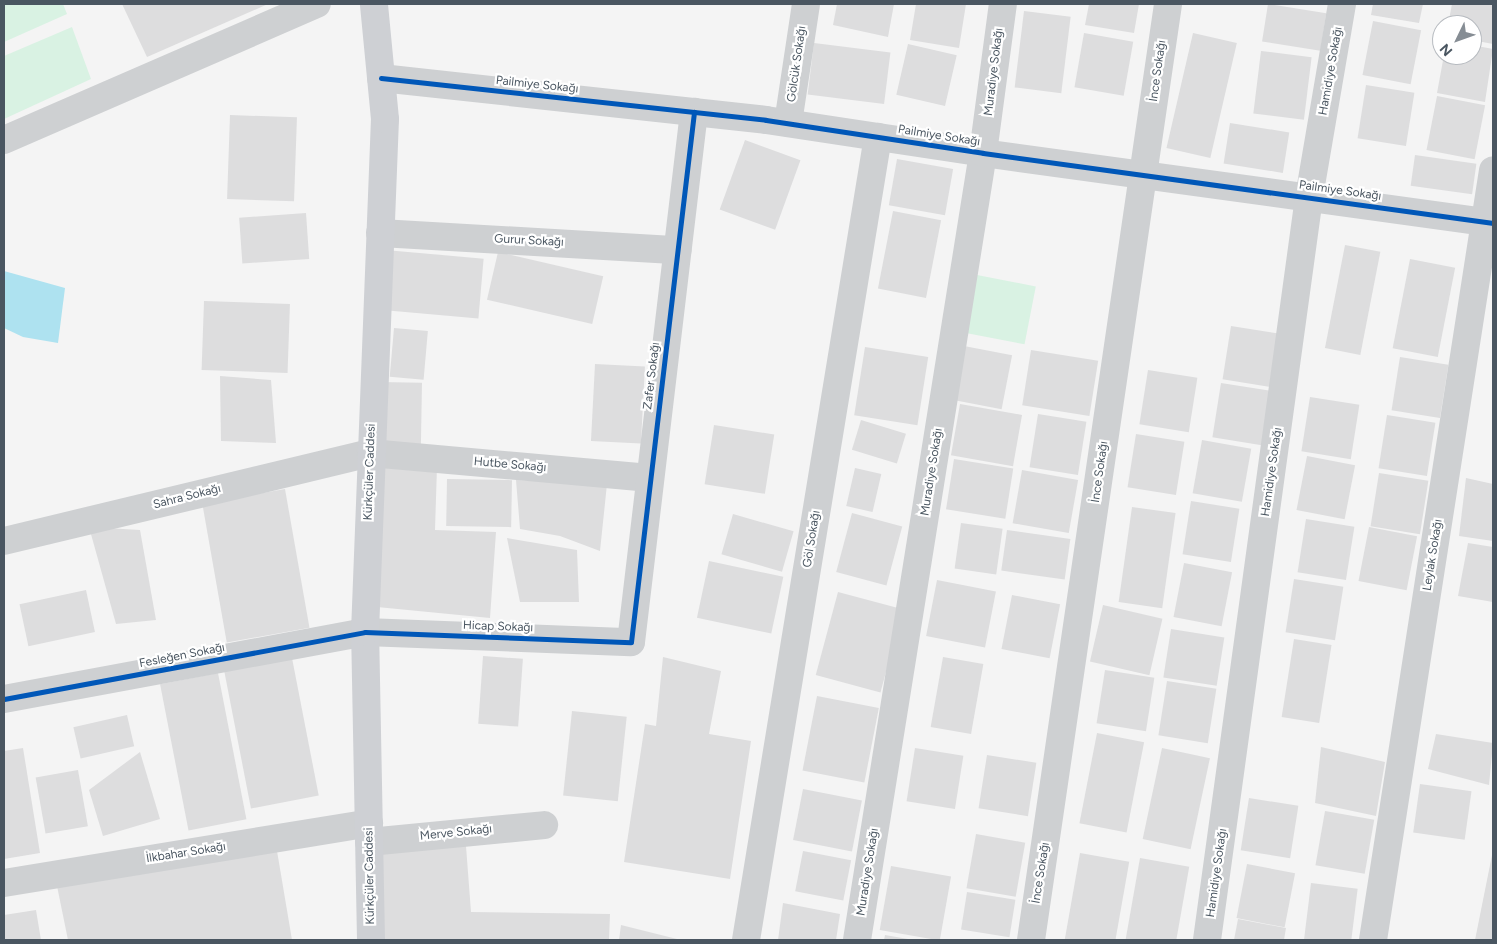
<!DOCTYPE html>
<html>
<head>
<meta charset="utf-8">
<style>
  body { margin:0 }
  #map { position:relative; width:1497px; height:944px; overflow:hidden; background:#f4f4f4; font-family:Figtree,sans-serif }
  div>[style] { position:absolute }
  .green>* { inset:0; background:#d9f2e3; transform-origin:0 0 }
  .water>* { inset:0; background:#aee2f0 }
  .building>* { inset:0; background:#ddddde; transform-origin:0 0 }
  .street>* { height:28px; margin:-14px; padding:0 14px; transform-origin:14px; border-radius:14px; background:#ced0d2 }
  .secondary>* { height:28px; margin:-14px; padding:0 14px; transform-origin:14px; border-radius:14px; background:#ced0d4 }
  .cycleway>* { height:5px; margin:-2.5px; padding:0 2.5px; transform-origin:2.5px; border-radius:2.5px; background:#0057b8 }
  span { translate:-50% -50%; white-space:nowrap; text-align:center; line-height:1.15; -webkit-text-stroke:4.5px #fff; paint-order:stroke }
  .street-label { font-size:12px; color:#4a5661 }
  .frame { position:absolute; inset:0; border:5px solid #4a5661; pointer-events:none }
  .north { position:absolute; left:1432px; top:15px; width:50px; height:50px; box-sizing:border-box; background:#fff; border:1px solid #b7bbc0; border-radius:50%; rotate:228deg; font-size:14px; font-weight:700; line-height:20px; text-align:center; color:#4a5661 }
  .north::after { content:''; display:block; margin:auto; width:18px; height:22px; background:#868d94; clip-path:polygon(50% 0,100% 100%,50% 72%,0 100%) }
</style>
</head>
<body>
<div id="map">
  <div class="green">
    <i style="clip-path:polygon(4px 4px,63px 4px,67px 14px,4px 42px)"></i>
    <i style="clip-path:polygon(72px 27px,91px 79px,4px 119px,4px 56px)"></i>
    <i style="left:972px;top:274px;width:65px;height:59px;rotate:11deg"></i>
  </div>
  <div class="water">
    <i style="clip-path:polygon(4px 271px,65px 288px,58px 343px,23px 337px,4px 328px)"></i>
  </div>
  <div class="building">
    <i style="clip-path:polygon(122px 4px,268px 4px,147px 57px)"></i>
    <i style="clip-path:polygon(837px 4px,894px 4px,888px 37px,833px 25px)"></i>
    <i style="clip-path:polygon(916px 4px,966px 4px,959px 48px,910px 40px)"></i>
    <i style="clip-path:polygon(1089px 4px,1139px 4px,1134px 33px,1085px 25px)"></i>
    <i style="left:1268px;top:4px;width:59px;height:38px;rotate:9deg"></i>
    <i style="clip-path:polygon(1373px 4px,1423px 4px,1419px 23px,1371px 15px)"></i>
    <i style="clip-path:polygon(1452px 4px,1493px 4px,1493px 44px,1472px 40px,1472px 25px,1448px 25px)"></i>
    <i style="left:1024px;top:11px;width:47px;height:77px;rotate:7deg"></i>
    <i style="left:1373px;top:21px;width:49px;height:55px;rotate:11deg"></i>
    <i style="left:1084px;top:33px;width:50px;height:55px;rotate:10deg"></i>
    <i style="left:1193px;top:33px;width:45px;height:118px;rotate:13deg"></i>
    <i style="left:814px;top:43px;width:77px;height:52px;rotate:7deg"></i>
    <i style="left:908px;top:44px;width:50px;height:52px;rotate:13deg"></i>
    <i style="clip-path:polygon(1472px 45px,1493px 49px,1485px 102px,1437px 93px,1444px 55px,1472px 55px)"></i>
    <i style="left:1261px;top:51px;width:51px;height:63px;rotate:7deg"></i>
    <i style="left:1366px;top:85px;width:49px;height:54px;rotate:9deg"></i>
    <i style="left:1437px;top:96px;width:49px;height:55px;rotate:11deg"></i>
    <i style="left:230px;top:115px;width:67px;height:84px;rotate:2deg"></i>
    <i style="left:1230px;top:123px;width:60px;height:41px;rotate:9deg"></i>
    <i style="left:745px;top:140px;width:59px;height:74px;rotate:20deg"></i>
    <i style="left:1415px;top:155px;width:62px;height:31px;rotate:8deg"></i>
    <i style="left:897px;top:159px;width:57px;height:47px;rotate:10deg"></i>
    <i style="left:893px;top:211px;width:49px;height:79px;rotate:11deg"></i>
    <i style="left:306px;top:213px;width:46px;height:67px;rotate:86deg"></i>
    <i style="left:1345px;top:245px;width:36px;height:105px;rotate:11deg"></i>
    <i style="left:385px;top:250px;width:99px;height:60px;rotate:5deg"></i>
    <i style="left:498px;top:252px;width:108px;height:49px;rotate:13deg"></i>
    <i style="left:1410px;top:259px;width:46px;height:91px;rotate:11deg"></i>
    <i style="left:204px;top:301px;width:86px;height:69px;rotate:2deg"></i>
    <i style="left:1231px;top:326px;width:50px;height:54px;rotate:9deg"></i>
    <i style="left:394px;top:328px;width:34px;height:49px;rotate:5deg"></i>
    <i style="left:964px;top:346px;width:49px;height:55px;rotate:11deg"></i>
    <i style="left:865px;top:347px;width:64px;height:69px;rotate:9deg"></i>
    <i style="left:1031px;top:350px;width:68px;height:56px;rotate:9deg"></i>
    <i style="left:1400px;top:357px;width:49px;height:54px;rotate:9deg"></i>
    <i style="left:595px;top:364px;width:50px;height:77px;rotate:3deg"></i>
    <i style="left:1148px;top:370px;width:50px;height:55px;rotate:9deg"></i>
    <i style="clip-path:polygon(220px 376px,271px 380px,276px 443px,221px 441px)"></i>
    <i style="left:379px;top:382px;width:43px;height:64px;rotate:1deg"></i>
    <i style="left:1221px;top:383px;width:50px;height:55px;rotate:9deg"></i>
    <i style="left:1310px;top:397px;width:50px;height:55px;rotate:9deg"></i>
    <i style="left:960px;top:404px;width:63px;height:52px;rotate:10deg"></i>
    <i style="left:1038px;top:414px;width:49px;height:54px;rotate:9deg"></i>
    <i style="left:1387px;top:415px;width:49px;height:54px;rotate:9deg"></i>
    <i style="left:861px;top:420px;width:47px;height:31px;rotate:17deg"></i>
    <i style="left:714px;top:425px;width:61px;height:60px;rotate:9deg"></i>
    <i style="left:1136px;top:434px;width:49px;height:54px;rotate:9deg"></i>
    <i style="left:1202px;top:440px;width:50px;height:54px;rotate:10deg"></i>
    <i style="left:1307px;top:456px;width:49px;height:55px;rotate:11deg"></i>
    <i style="left:954px;top:459px;width:60px;height:51px;rotate:9deg"></i>
    <i style="clip-path:polygon(377px 465px,437px 467px,435px 530px,496px 532px,490px 618px,377px 607px)"></i>
    <i style="left:855px;top:468px;width:27px;height:39px;rotate:13deg"></i>
    <i style="left:1022px;top:470px;width:57px;height:54px;rotate:10deg"></i>
    <i style="left:1379px;top:473px;width:50px;height:54px;rotate:9deg"></i>
    <i style="clip-path:polygon(1466px 478px,1493px 484px,1493px 541px,1459px 536px)"></i>
    <i style="left:447px;top:479px;width:65px;height:47px;rotate:1deg"></i>
    <i style="clip-path:polygon(516px 480px,607px 484px,600px 551px,560px 536px,520px 529px)"></i>
    <i style="left:285px;top:489px;width:141px;height:84px;rotate:80deg"></i>
    <i style="left:1191px;top:501px;width:49px;height:54px;rotate:9deg"></i>
    <i style="left:1132px;top:507px;width:44px;height:96px;rotate:8deg"></i>
    <i style="left:852px;top:513px;width:52px;height:61px;rotate:15deg"></i>
    <i style="left:733px;top:514px;width:63px;height:42px;rotate:16deg"></i>
    <i style="left:1306px;top:519px;width:49px;height:54px;rotate:9deg"></i>
    <i style="left:961px;top:523px;width:42px;height:46px;rotate:8deg"></i>
    <i style="clip-path:polygon(89px 527px,140px 530px,156px 620px,116px 624px)"></i>
    <i style="left:1369px;top:527px;width:49px;height:55px;rotate:11deg"></i>
    <i style="left:1007px;top:530px;width:64px;height:41px;rotate:8deg"></i>
    <i style="clip-path:polygon(507px 538px,577px 550px,579px 602px,520px 602px)"></i>
    <i style="clip-path:polygon(1468px 543px,1493px 547px,1493px 602px,1458px 596px)"></i>
    <i style="left:709px;top:561px;width:76px;height:58px;rotate:12deg"></i>
    <i style="left:1184px;top:563px;width:49px;height:55px;rotate:11deg"></i>
    <i style="left:1294px;top:579px;width:50px;height:54px;rotate:9deg"></i>
    <i style="left:937px;top:580px;width:60px;height:57px;rotate:11deg"></i>
    <i style="left:86px;top:590px;width:43px;height:68px;rotate:78deg"></i>
    <i style="left:838px;top:592px;width:67px;height:86px;rotate:15deg"></i>
    <i style="left:1012px;top:595px;width:49px;height:55px;rotate:11deg"></i>
    <i style="left:1103px;top:605px;width:61px;height:58px;rotate:13deg"></i>
    <i style="left:1171px;top:629px;width:54px;height:49px;rotate:9deg"></i>
    <i style="left:1294px;top:639px;width:38px;height:79px;rotate:9deg"></i>
    <i style="left:483px;top:656px;width:40px;height:68px;rotate:4deg"></i>
    <i style="clip-path:polygon(663px 657px,721px 671px,709px 734px,751px 741px,730px 879px,624px 862px,645px 724px,656px 726px)"></i>
    <i style="left:943px;top:657px;width:41px;height:71px;rotate:10deg"></i>
    <i style="left:292px;top:658px;width:140px;height:69px;rotate:79deg"></i>
    <i style="left:1105px;top:670px;width:50px;height:54px;rotate:9deg"></i>
    <i style="left:218px;top:673px;width:149px;height:59px;rotate:79deg"></i>
    <i style="left:1167px;top:681px;width:50px;height:55px;rotate:9deg"></i>
    <i style="left:817px;top:696px;width:63px;height:76px;rotate:11deg"></i>
    <i style="left:572px;top:711px;width:55px;height:85px;rotate:6deg"></i>
    <i style="left:127px;top:715px;width:32px;height:55px;rotate:77deg"></i>
    <i style="left:1097px;top:733px;width:48px;height:92px;rotate:11deg"></i>
    <i style="clip-path:polygon(1436px 734px,1493px 743px,1489px 785px,1428px 769px)"></i>
    <i style="clip-path:polygon(1321px 747px,1385px 762px,1376px 816px,1315px 803px)"></i>
    <i style="clip-path:polygon(23px 748px,40px 853px,4px 859px,4px 751px)"></i>
    <i style="left:915px;top:748px;width:49px;height:54px;rotate:9deg"></i>
    <i style="left:1162px;top:748px;width:49px;height:93px;rotate:12deg"></i>
    <i style="clip-path:polygon(140px 752px,160px 819px,103px 836px,89px 790px)"></i>
    <i style="left:987px;top:755px;width:50px;height:54px;rotate:9deg"></i>
    <i style="left:78px;top:770px;width:57px;height:43px;rotate:80deg"></i>
    <i style="left:1420px;top:784px;width:52px;height:49px;rotate:8deg"></i>
    <i style="left:803px;top:789px;width:60px;height:52px;rotate:11deg"></i>
    <i style="left:1249px;top:798px;width:50px;height:53px;rotate:9deg"></i>
    <i style="left:1325px;top:811px;width:50px;height:55px;rotate:10deg"></i>
    <i style="left:976px;top:834px;width:50px;height:55px;rotate:10deg"></i>
    <i style="clip-path:polygon(275px 839px,292px 940px,68px 940px,57px 886px)"></i>
    <i style="clip-path:polygon(466px 846px,471px 912px,610px 914px,609px 940px,382px 940px,379px 849px)"></i>
    <i style="left:803px;top:851px;width:49px;height:41px;rotate:11deg"></i>
    <i style="left:1080px;top:853px;width:50px;height:88px;rotate:10deg"></i>
    <i style="clip-path:polygon(1492px 855px,1493px 940px,1475px 940px)"></i>
    <i style="left:1140px;top:858px;width:50px;height:83px;rotate:10deg"></i>
    <i style="left:1247px;top:864px;width:49px;height:55px;rotate:11deg"></i>
    <i style="left:891px;top:866px;width:61px;height:65px;rotate:10deg"></i>
    <i style="left:1311px;top:883px;width:47px;height:57px;rotate:7deg"></i>
    <i style="left:967px;top:892px;width:49px;height:38px;rotate:9deg"></i>
    <i style="clip-path:polygon(783px 903px,840px 914px,836px 940px,778px 940px)"></i>
    <i style="clip-path:polygon(36px 910px,41px 940px,4px 940px,4px 915px)"></i>
    <i style="clip-path:polygon(1238px 919px,1286px 928px,1284px 940px,1234px 940px)"></i>
    <i style="clip-path:polygon(621px 925px,681px 940px,619px 940px)"></i>
    <i style="clip-path:polygon(885px 935px,908px 939px,908px 940px,884px 940px)"></i>
  </div>
  <div class="street">
    <i style="left:381px;top:78px;width:387px;rotate:6.2deg"></i>
    <i style="left:766px;top:120px;width:219px;rotate:8.6deg"></i>
    <i style="left:983px;top:153px;width:515px;rotate:7.82deg"></i>
    <i style="left:788px;top:123px;width:120px;rotate:-81.4deg"></i>
    <i style="left:4px;top:140px;width:341px;rotate:-23.5deg"></i>
    <i style="left:380px;top:233px;width:298px;rotate:3.3deg"></i>
    <i style="left:4px;top:541px;width:376px;rotate:-13.5deg"></i>
    <i style="left:370px;top:453px;width:281px;rotate:5.1deg"></i>
    <i style="left:4px;top:699px;width:367px;rotate:-10.5deg"></i>
    <i style="left:365px;top:632px;width:266px;rotate:2.2deg"></i>
    <i style="left:631px;top:642px;width:534px;rotate:-83.22deg"></i>
    <i style="left:369px;top:842px;width:176px;rotate:-5.5deg"></i>
    <i style="left:4px;top:883px;width:370px;rotate:-9.3deg"></i>
    <i style="left:746px;top:940px;width:814px;rotate:-80.67deg"></i>
    <i style="left:857px;top:940px;width:797px;rotate:-80.9deg"></i>
    <i style="left:983px;top:153px;width:150px;rotate:-82.4deg"></i>
    <i style="left:1031px;top:940px;width:946px;rotate:-81.67deg"></i>
    <i style="left:1207px;top:940px;width:750px;rotate:-82.18deg"></i>
    <i style="left:1309px;top:197px;width:196px;rotate:-80.3deg"></i>
    <i style="left:1373px;top:940px;width:779px;rotate:-81.14deg"></i>
  </div>
  <div class="secondary">
    <i style="left:371px;top:940px;width:308px;rotate:-91.1deg"></i>
    <i style="left:365px;top:632px;width:513px;rotate:-87.77deg"></i>
    <i style="left:385px;top:119px;width:116px;rotate:-95.5deg"></i>
  </div>
  <div class="cycleway">
    <i style="left:381px;top:78px;width:387px;rotate:6.2deg"></i>
    <i style="left:766px;top:120px;width:219px;rotate:8.6deg"></i>
    <i style="left:983px;top:153px;width:515px;rotate:7.82deg"></i>
    <i style="left:4px;top:699px;width:367px;rotate:-10.5deg"></i>
    <i style="left:365px;top:632px;width:266px;rotate:2.2deg"></i>
    <i style="left:631px;top:642px;width:534px;rotate:-83.22deg"></i>
  </div>
  <div class="street-label">
    <span style="left:797px;top:64px;rotate:-82deg">Gölcük Sokağı</span>
    <span style="left:1158px;top:71px;rotate:-82deg">İnce Sokağı</span>
    <span style="left:1331px;top:71px;rotate:-80deg">Hamidiye Sokağı</span>
    <span style="left:994px;top:72px;rotate:-83deg">Muradiye Sokağı</span>
    <span style="left:537px;top:85px;rotate:6deg">Pailmiye Sokağı</span>
    <span style="left:939px;top:136px;rotate:9deg">Pailmiye Sokağı</span>
    <span style="left:1340px;top:191px;rotate:8deg">Pailmiye Sokağı</span>
    <span style="left:529px;top:241px;rotate:3deg">Gurur Sokağı</span>
    <span style="left:652px;top:376px;rotate:-83deg">Zafer Sokağı</span>
    <span style="left:510px;top:465px;rotate:5deg">Hutbe Sokağı</span>
    <span style="left:370px;top:472px;rotate:-88deg">Kürkçüler Caddesi</span>
    <span style="left:932px;top:472px;rotate:-81deg">Muradiye Sokağı</span>
    <span style="left:1100px;top:472px;rotate:-82deg">İnce Sokağı</span>
    <span style="left:1272px;top:472px;rotate:-82deg">Hamidiye Sokağı</span>
    <span style="left:187px;top:497px;rotate:-14deg">Sahra Sokağı</span>
    <span style="left:812px;top:539px;rotate:-81deg">Göl Sokağı</span>
    <span style="left:1433px;top:555px;rotate:-81deg">Leylak Sokağı</span>
    <span style="left:498px;top:627px;rotate:2deg">Hicap Sokağı</span>
    <span style="left:182px;top:656px;rotate:-11deg">Fesleğen Sokağı</span>
    <span style="left:456px;top:833px;rotate:-6deg">Merve Sokağı</span>
    <span style="left:186px;top:853px;rotate:-9deg">İlkbahar Sokağı</span>
    <span style="left:868px;top:872px;rotate:-81deg">Muradiye Sokağı</span>
    <span style="left:1041px;top:873px;rotate:-81deg">İnce Sokağı</span>
    <span style="left:1217px;top:873px;rotate:-82deg">Hamidiye Sokağı</span>
    <span style="left:370px;top:876px;rotate:-91deg">Kürkçüler Caddesi</span>
  </div>
  <div class="frame"></div>
  <div class="north">N</div>
</div>
</body>
</html>
